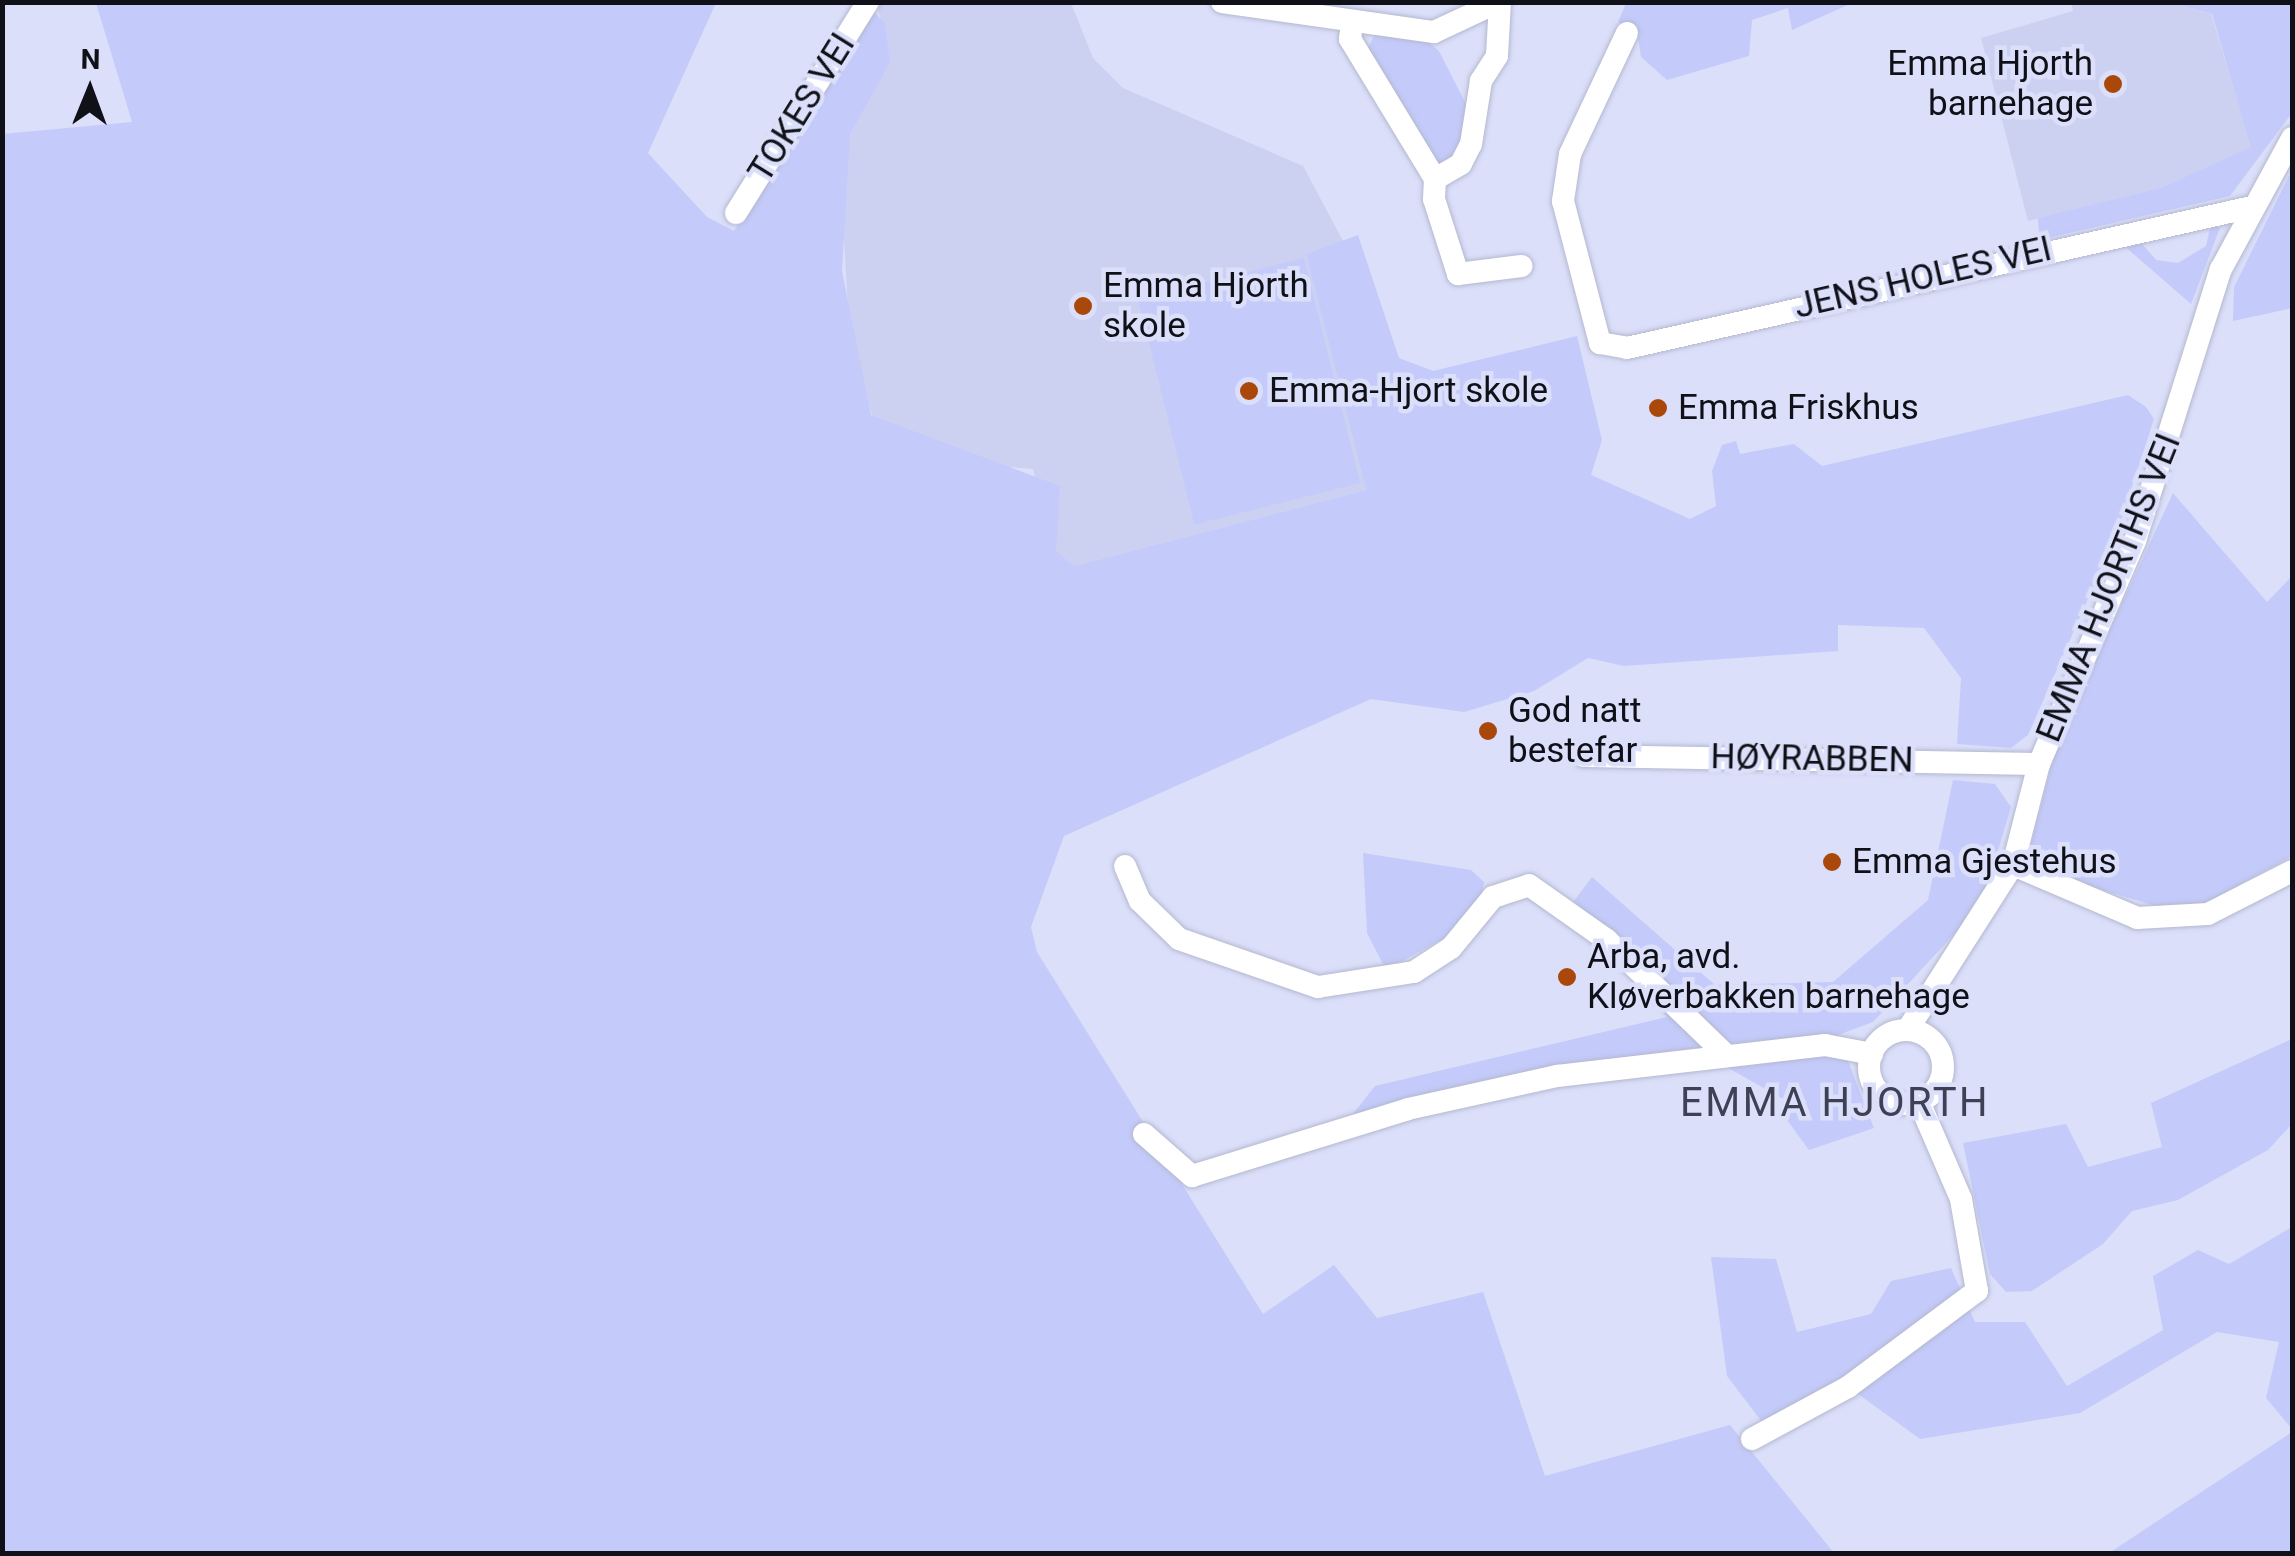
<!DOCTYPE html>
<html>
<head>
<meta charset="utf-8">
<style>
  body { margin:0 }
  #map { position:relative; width:2295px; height:1556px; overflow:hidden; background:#dbdff9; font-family:Roboto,sans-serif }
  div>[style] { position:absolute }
  .built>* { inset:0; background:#ccd1f1 }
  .green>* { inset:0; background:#c4cbfa; transform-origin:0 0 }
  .roads { filter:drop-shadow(0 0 2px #b4b8d0) drop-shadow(0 0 2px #b4b8d0) }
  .minor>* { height:22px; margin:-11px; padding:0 11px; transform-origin:11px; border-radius:11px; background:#fff }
  .minor>.ring { margin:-11px; padding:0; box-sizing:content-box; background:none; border:22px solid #fff; border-radius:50% }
  .dots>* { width:28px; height:28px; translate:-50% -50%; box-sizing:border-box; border:5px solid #dbdff9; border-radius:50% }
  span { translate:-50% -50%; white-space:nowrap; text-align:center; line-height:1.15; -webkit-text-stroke:9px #dbdff9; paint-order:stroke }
  .poi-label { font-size:35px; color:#0f1018 }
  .right { translate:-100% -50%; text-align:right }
  .left { translate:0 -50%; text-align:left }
  .street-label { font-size:35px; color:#0f1018 }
  .quarter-label { font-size:40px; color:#3e4055; letter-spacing:2.5px }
  .frame { position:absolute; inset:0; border:5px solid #0f1018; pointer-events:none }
  .north { position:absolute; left:40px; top:40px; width:100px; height:100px; -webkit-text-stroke:8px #dbdff9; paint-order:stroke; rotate:1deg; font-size:28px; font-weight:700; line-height:40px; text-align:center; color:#0f1018 }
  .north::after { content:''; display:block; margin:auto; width:35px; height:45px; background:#0f1018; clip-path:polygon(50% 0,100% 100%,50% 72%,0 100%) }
</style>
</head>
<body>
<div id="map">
  <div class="built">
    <i style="clip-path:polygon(877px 3px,1071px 3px,1093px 58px,1123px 88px,1303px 166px,1343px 241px,1306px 254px,1366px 490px,1074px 566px,1055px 551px,1033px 469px,996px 466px,872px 415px,850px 341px,843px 222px,850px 135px,890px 63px)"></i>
    <i style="clip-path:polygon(2071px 3px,2172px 3px,2211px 14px,2252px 147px,2160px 188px,2028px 221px,1981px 38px,2073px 11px)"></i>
  </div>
  <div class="green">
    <i style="clip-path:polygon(96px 3px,716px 3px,648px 153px,707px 217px,734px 231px,873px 11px,885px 23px,890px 63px,850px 135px,842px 271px,871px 415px,1060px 486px,1056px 551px,1074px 566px,1366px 490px,1306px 254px,1358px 235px,1399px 358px,1433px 371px,1577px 336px,1602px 440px,1591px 475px,1690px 519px,1716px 506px,1712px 471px,1722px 445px,1736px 441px,1740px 454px,1794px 444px,1822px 466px,2128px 395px,2146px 407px,2154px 419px,2117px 533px,2028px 735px,2011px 748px,1957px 744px,1961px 678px,1924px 628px,1838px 625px,1838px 651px,1624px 666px,1588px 658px,1534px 691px,1464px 712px,1371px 699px,1064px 836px,1031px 927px,1037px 952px,1263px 1314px,1334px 1265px,1377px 1318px,1483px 1292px,1545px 1476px,1730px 1425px,1834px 1553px,3px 1553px,2px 134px,132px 122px)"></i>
    <i style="clip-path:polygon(1626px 3px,1852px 3px,1792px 30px,1788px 8px,1752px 20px,1749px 56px,1667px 80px,1641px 57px,1637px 32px,1618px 22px)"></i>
    <i style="clip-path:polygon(2172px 3px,2292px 3px,2292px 113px,2230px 196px,2039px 240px,2038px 218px,2160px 188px,2251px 147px,2212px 14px)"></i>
    <i style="clip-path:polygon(1375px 34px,1425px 39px,1439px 51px,1470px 112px,1462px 150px,1449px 163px,1433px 166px,1367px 50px)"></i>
    <i style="clip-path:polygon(2292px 170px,2292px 308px,2233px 321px,2234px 287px)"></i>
    <i style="clip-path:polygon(2211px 224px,2220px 228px,2191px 304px,2122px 244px,2138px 239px,2156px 260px,2178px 263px,2206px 246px)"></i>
    <i style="left:1304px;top:258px;width:232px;height:171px;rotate:76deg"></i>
    <i style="clip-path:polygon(2173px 493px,2267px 602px,2292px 576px,2292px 856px,2204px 904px,2163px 908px,2048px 874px,2028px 856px,2057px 744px)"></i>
    <i style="clip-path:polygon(1953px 780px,1995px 784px,2011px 807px,1982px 904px,1873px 1022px,1838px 1035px,1874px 1128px,1809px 1150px,1784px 1116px,1799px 1108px,1693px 1048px,1345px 1124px,1375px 1086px,1667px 1017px,1574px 901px,1592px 877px,1715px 985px,1833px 982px,1928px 900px)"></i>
    <i style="clip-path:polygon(1363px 853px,1471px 870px,1484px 882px,1480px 903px,1446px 937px,1386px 970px,1367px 933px)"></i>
    <i style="clip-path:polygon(2292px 1039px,2292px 1124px,2268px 1150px,2178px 1200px,2132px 1211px,2103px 1244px,2032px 1291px,2006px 1292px,1990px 1274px,1963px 1143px,2066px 1124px,2088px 1167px,2162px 1147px,2151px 1103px)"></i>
    <i style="clip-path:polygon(2292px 1227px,2292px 1429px,2266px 1398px,2279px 1342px,2217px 1332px,2080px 1413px,1920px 1439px,1843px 1383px,1762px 1422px,1727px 1376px,1711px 1257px,1776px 1259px,1797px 1332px,1871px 1314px,1891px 1281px,1951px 1268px,1975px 1322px,2025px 1322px,2067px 1386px,2163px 1330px,2153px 1276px,2198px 1250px,2229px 1264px)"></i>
    <i style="clip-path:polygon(2292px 1432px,2292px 1553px,2109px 1553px)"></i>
  </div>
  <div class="roads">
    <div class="minor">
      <i style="left:1222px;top:2px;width:214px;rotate:8.1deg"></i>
      <i style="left:1434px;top:32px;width:71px;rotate:-25.1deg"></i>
      <i style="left:1500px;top:2px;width:54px;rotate:93.2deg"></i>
      <i style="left:1497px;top:56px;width:30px;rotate:123deg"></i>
      <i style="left:1481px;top:81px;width:64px;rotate:99deg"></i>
      <i style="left:1471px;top:144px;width:22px;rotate:117deg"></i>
      <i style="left:1461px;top:164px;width:30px;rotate:150deg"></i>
      <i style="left:1435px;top:179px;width:20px;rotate:93deg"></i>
      <i style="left:1434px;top:199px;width:79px;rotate:72.3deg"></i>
      <i style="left:1458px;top:274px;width:64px;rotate:-7.2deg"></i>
      <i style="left:1352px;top:24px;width:15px;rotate:98deg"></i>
      <i style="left:1350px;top:39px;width:164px;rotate:58.7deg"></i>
      <i style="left:1627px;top:33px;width:134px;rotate:115.2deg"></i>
      <i style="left:1570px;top:154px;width:48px;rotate:98.5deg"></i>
      <i style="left:1563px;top:201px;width:147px;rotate:75.4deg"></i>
      <i style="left:1600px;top:343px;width:27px;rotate:10deg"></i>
      <i style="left:1627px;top:348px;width:636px;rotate:-12.72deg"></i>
      <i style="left:736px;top:213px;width:249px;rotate:-58deg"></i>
      <i style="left:1584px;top:756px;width:455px;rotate:1deg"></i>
      <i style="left:2013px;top:865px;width:135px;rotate:23.1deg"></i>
      <i style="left:2137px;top:918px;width:71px;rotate:-3.2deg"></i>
      <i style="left:2208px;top:914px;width:94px;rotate:-27.1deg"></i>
      <i style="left:1125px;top:866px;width:38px;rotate:67deg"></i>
      <i style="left:1140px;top:901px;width:54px;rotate:44.3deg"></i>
      <i style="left:1179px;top:939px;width:147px;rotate:19.1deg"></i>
      <i style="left:1318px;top:987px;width:97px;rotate:-8.9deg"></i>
      <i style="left:1414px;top:972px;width:44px;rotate:-33deg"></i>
      <i style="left:1451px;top:948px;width:66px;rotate:-50.5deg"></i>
      <i style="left:1493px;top:897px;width:38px;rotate:-18deg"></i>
      <i style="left:1529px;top:885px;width:95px;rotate:35.2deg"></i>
      <i style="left:1607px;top:940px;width:163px;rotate:44deg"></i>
      <i style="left:1908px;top:1029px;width:195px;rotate:-57.4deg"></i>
      <i style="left:2013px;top:865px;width:104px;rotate:-75.6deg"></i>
      <i style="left:2039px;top:764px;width:243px;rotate:-66.7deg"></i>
      <i style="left:2135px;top:541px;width:285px;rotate:-72.5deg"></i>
      <i style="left:2221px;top:269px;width:149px;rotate:-61.5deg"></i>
      <i class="ring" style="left:1869px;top:1030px;width:52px;height:52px"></i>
      <i style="left:1144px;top:1134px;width:64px;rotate:41.2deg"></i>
      <i style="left:1192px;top:1176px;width:226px;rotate:-17.2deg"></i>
      <i style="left:1408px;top:1109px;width:153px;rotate:-12.5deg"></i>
      <i style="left:1557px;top:1076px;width:270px;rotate:-6.6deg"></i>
      <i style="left:1825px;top:1045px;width:48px;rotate:10.8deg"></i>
      <i style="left:1752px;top:1439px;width:109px;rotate:-28.4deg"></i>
      <i style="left:1848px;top:1387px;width:161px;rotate:-36.7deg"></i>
      <i style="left:1977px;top:1291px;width:93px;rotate:-99.9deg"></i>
      <i style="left:1961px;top:1199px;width:106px;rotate:-113.4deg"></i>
    </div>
  </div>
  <div class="dots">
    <i style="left:2113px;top:84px;background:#aa480b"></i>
    <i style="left:1083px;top:306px;background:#aa480b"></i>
    <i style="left:1249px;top:391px;background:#aa480b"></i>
    <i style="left:1658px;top:408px;background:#aa480b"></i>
    <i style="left:1488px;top:731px;background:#aa480b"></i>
    <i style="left:1832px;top:862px;background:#aa480b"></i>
    <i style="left:1567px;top:977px;background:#aa480b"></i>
  </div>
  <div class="poi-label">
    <span class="right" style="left:2093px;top:84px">Emma Hjorth<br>barnehage</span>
    <span class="left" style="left:1103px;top:306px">Emma Hjorth<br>skole</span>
    <span class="left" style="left:1269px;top:391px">Emma-Hjort skole</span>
    <span class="left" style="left:1678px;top:408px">Emma Friskhus</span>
    <span class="left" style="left:1508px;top:731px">God natt<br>bestefar</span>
    <span class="left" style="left:1852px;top:862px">Emma Gjestehus</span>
    <span class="left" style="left:1587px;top:977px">Arba, avd.<br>Kløverbakken barnehage</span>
  </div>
  <div class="street-label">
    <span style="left:802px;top:108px;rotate:-58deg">TOKES VEI</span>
    <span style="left:1923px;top:278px;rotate:-13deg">JENS HOLES VEI</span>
    <span style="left:2109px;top:588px;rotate:-68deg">EMMA HJORTHS VEI</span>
    <span style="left:1812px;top:759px;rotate:1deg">HØYRABBEN</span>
  </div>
  <div class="quarter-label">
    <span style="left:1835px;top:1103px">EMMA HJORTH</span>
  </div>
  <div class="frame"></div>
  <div class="north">N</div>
</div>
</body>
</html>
